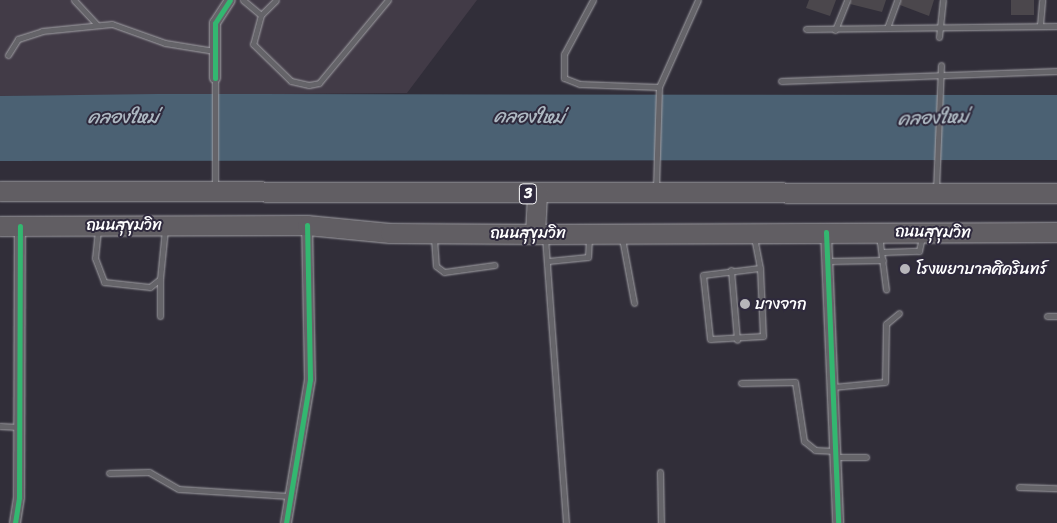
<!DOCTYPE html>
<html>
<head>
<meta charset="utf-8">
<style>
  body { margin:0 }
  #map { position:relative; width:1057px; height:523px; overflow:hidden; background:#312e39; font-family:Sriracha,"Playpen Sans Thai",sans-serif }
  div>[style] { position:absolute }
  .built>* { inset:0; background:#423b47 }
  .water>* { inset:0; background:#4b6173 }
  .building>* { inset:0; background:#4b474c; transform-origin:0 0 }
  .roads { filter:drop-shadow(0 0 1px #a2a1a6) drop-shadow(0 0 1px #a2a1a6) }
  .lane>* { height:5px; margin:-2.5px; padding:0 2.5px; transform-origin:2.5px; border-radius:2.5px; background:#656469 }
  .street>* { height:10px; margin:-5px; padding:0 5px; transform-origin:5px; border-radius:5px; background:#656469 }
  .highway>* { height:19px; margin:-9.5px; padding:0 9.5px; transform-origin:9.5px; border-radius:9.5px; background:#615e63 }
  .cycleway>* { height:5px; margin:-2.5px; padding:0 2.5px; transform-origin:2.5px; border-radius:2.5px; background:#33b770 }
  .dots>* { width:14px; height:14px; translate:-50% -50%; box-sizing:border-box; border:2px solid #2f2a3d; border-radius:50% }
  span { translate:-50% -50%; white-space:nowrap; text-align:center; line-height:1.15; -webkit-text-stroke:4px #2f2a3d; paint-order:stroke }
  .shield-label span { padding:1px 4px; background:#2f2a3d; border:1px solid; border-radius:4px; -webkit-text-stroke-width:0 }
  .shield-label { font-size:15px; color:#fff; font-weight:700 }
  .street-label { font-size:16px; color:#fff }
  .poi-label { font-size:16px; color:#fff }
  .left { translate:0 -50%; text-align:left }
  .water-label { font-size:18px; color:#afbac3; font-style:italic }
</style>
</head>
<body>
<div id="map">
  <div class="built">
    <i style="clip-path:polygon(0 0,477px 0,407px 93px,0 96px)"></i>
  </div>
  <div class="water">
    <i style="clip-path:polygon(157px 94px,1057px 95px,1057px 160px,0 161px,0 96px)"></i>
  </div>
  <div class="building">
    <i style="clip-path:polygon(809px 0,836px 0,830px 16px,806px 8px)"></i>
    <i style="clip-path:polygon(851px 0,886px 0,882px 12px,850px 4px)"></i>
    <i style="clip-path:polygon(901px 0,934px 0,929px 16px,900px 5px)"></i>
    <i style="left:1011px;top:0;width:23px;height:15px"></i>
  </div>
  <div class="roads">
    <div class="lane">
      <i style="left:74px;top:0;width:34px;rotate:47deg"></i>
      <i style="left:243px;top:0;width:23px;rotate:40deg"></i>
      <i style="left:261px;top:15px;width:21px;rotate:-45deg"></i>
      <i style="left:593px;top:0;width:61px;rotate:118.2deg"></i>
      <i style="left:564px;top:54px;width:24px;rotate:90deg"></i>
      <i style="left:564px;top:78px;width:17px;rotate:21deg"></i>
      <i style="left:580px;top:84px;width:79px;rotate:2.2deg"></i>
      <i style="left:261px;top:15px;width:30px;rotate:105deg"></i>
      <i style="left:253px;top:44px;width:53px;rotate:44.2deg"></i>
      <i style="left:291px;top:81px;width:18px;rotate:13deg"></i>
      <i style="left:309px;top:85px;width:10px;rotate:-11deg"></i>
      <i style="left:319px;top:83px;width:108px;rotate:-50.3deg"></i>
      <i style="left:1040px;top:25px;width:25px;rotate:-85deg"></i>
      <i style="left:887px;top:28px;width:30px;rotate:-70deg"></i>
      <i style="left:806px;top:29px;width:251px;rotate:-0.7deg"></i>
      <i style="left:835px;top:30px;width:32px;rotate:-68deg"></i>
      <i style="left:939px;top:37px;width:37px;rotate:-84deg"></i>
      <i style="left:8px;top:55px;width:19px;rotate:-58deg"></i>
      <i style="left:18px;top:39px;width:25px;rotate:-18deg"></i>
      <i style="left:42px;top:31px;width:70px;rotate:-5.7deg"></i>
      <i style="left:112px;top:24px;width:56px;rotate:19.7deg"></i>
      <i style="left:165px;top:43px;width:50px;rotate:9.3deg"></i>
      <i style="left:215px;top:78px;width:109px;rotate:90deg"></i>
      <i style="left:781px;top:81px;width:276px;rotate:-2.1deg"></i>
      <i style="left:656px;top:188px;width:101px;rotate:-88.3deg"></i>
      <i style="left:659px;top:87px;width:95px;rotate:-65.9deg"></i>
      <i style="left:936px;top:190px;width:125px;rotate:-87.7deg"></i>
      <i style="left:98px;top:230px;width:28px;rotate:96deg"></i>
      <i style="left:95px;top:258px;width:26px;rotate:69deg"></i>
      <i style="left:104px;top:282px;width:46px;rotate:6.2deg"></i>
      <i style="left:150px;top:287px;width:13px;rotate:-39deg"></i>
      <i style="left:160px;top:279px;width:50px;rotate:-84.3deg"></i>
      <i style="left:879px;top:235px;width:55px;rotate:82.7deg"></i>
      <i style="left:545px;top:237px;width:287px;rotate:85.8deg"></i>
      <i style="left:754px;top:237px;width:32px;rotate:79deg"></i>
      <i style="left:760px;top:268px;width:68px;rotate:87.5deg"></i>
      <i style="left:763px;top:336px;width:53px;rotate:176.8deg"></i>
      <i style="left:710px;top:339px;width:64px;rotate:-96.2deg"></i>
      <i style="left:703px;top:275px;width:57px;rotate:-7deg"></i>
      <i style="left:434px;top:238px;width:28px;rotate:86deg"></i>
      <i style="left:436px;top:266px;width:10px;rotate:37deg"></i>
      <i style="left:444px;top:272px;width:51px;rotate:-7.8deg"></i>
      <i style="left:622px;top:238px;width:66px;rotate:79.5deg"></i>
      <i style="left:883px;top:252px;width:36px;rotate:-2deg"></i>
      <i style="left:919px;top:251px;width:14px;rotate:-78deg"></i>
      <i style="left:548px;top:261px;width:40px;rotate:-5.7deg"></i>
      <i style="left:588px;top:257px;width:19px;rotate:-87deg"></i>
      <i style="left:829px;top:261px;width:54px;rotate:-1.1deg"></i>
      <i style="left:731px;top:270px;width:70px;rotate:85.1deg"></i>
      <i style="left:160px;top:316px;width:37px;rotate:-90deg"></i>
      <i style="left:1047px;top:316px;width:10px"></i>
      <i style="left:741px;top:383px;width:54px;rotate:-1.1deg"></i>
      <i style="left:795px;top:382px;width:60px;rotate:81.3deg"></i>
      <i style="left:804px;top:441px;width:14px;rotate:39deg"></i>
      <i style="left:815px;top:450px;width:20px;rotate:3deg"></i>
      <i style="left:833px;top:387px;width:52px;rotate:-5.5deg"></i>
      <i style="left:885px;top:382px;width:58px;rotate:-89deg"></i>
      <i style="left:886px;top:324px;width:17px;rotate:-40deg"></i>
      <i style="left:0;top:426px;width:18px;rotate:3deg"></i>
      <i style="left:835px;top:457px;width:31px"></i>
      <i style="left:660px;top:472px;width:51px;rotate:88.9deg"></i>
      <i style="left:109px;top:473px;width:40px;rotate:-1.4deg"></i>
      <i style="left:149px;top:472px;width:34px;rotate:30deg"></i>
      <i style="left:179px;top:489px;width:110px;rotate:3.6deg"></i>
      <i style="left:1019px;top:487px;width:38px;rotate:2deg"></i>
    </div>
    <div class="street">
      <i style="left:215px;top:78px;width:55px;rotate:-90deg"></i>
      <i style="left:215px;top:23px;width:27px;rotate:-57deg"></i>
      <i style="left:826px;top:232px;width:291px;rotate:87.6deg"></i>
      <i style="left:15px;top:523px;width:26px;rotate:-81deg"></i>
      <i style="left:19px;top:497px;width:271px;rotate:-89.8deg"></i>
      <i style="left:286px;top:523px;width:146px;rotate:-80.5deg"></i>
      <i style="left:310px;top:379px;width:154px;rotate:-91.1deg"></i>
    </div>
    <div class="highway">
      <i style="left:0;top:191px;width:1057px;rotate:0.11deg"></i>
      <i style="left:0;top:226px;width:307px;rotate:-0.2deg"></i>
      <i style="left:307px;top:225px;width:83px;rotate:5.5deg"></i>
      <i style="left:390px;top:233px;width:155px;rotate:0.4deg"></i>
      <i style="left:545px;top:234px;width:512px;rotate:-0.22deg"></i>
      <i style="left:535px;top:234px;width:40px;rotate:-87.1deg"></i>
    </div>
  </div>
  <div class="cycleway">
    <i style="left:215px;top:78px;width:55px;rotate:-90deg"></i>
    <i style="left:215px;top:23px;width:27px;rotate:-57deg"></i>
    <i style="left:826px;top:232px;width:291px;rotate:87.6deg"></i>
    <i style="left:15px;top:523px;width:26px;rotate:-81deg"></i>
    <i style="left:19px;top:497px;width:271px;rotate:-89.8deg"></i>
    <i style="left:286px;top:523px;width:146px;rotate:-80.5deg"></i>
    <i style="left:310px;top:379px;width:154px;rotate:-91.1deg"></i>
  </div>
  <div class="dots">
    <i style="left:905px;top:269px;background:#b7b6ba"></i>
    <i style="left:745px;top:304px;background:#b7b6ba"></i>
  </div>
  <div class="shield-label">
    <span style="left:528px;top:194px">3</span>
  </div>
  <div class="street-label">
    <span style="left:124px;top:225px">ถนนสุขุมวิท</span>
    <span style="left:933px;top:232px;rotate:1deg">ถนนสุขุมวิท</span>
    <span style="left:528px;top:233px">ถนนสุขุมวิท</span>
  </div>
  <div class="poi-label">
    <span class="left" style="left:916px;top:269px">โรงพยาบาลศิครินทร์</span>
    <span class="left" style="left:755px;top:304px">บางจาก</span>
  </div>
  <div class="water-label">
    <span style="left:123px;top:117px">คลองใหม่</span>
    <span style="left:529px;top:117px;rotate:1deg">คลองใหม่</span>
    <span style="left:933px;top:118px;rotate:-2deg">คลองใหม่</span>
  </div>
</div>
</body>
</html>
